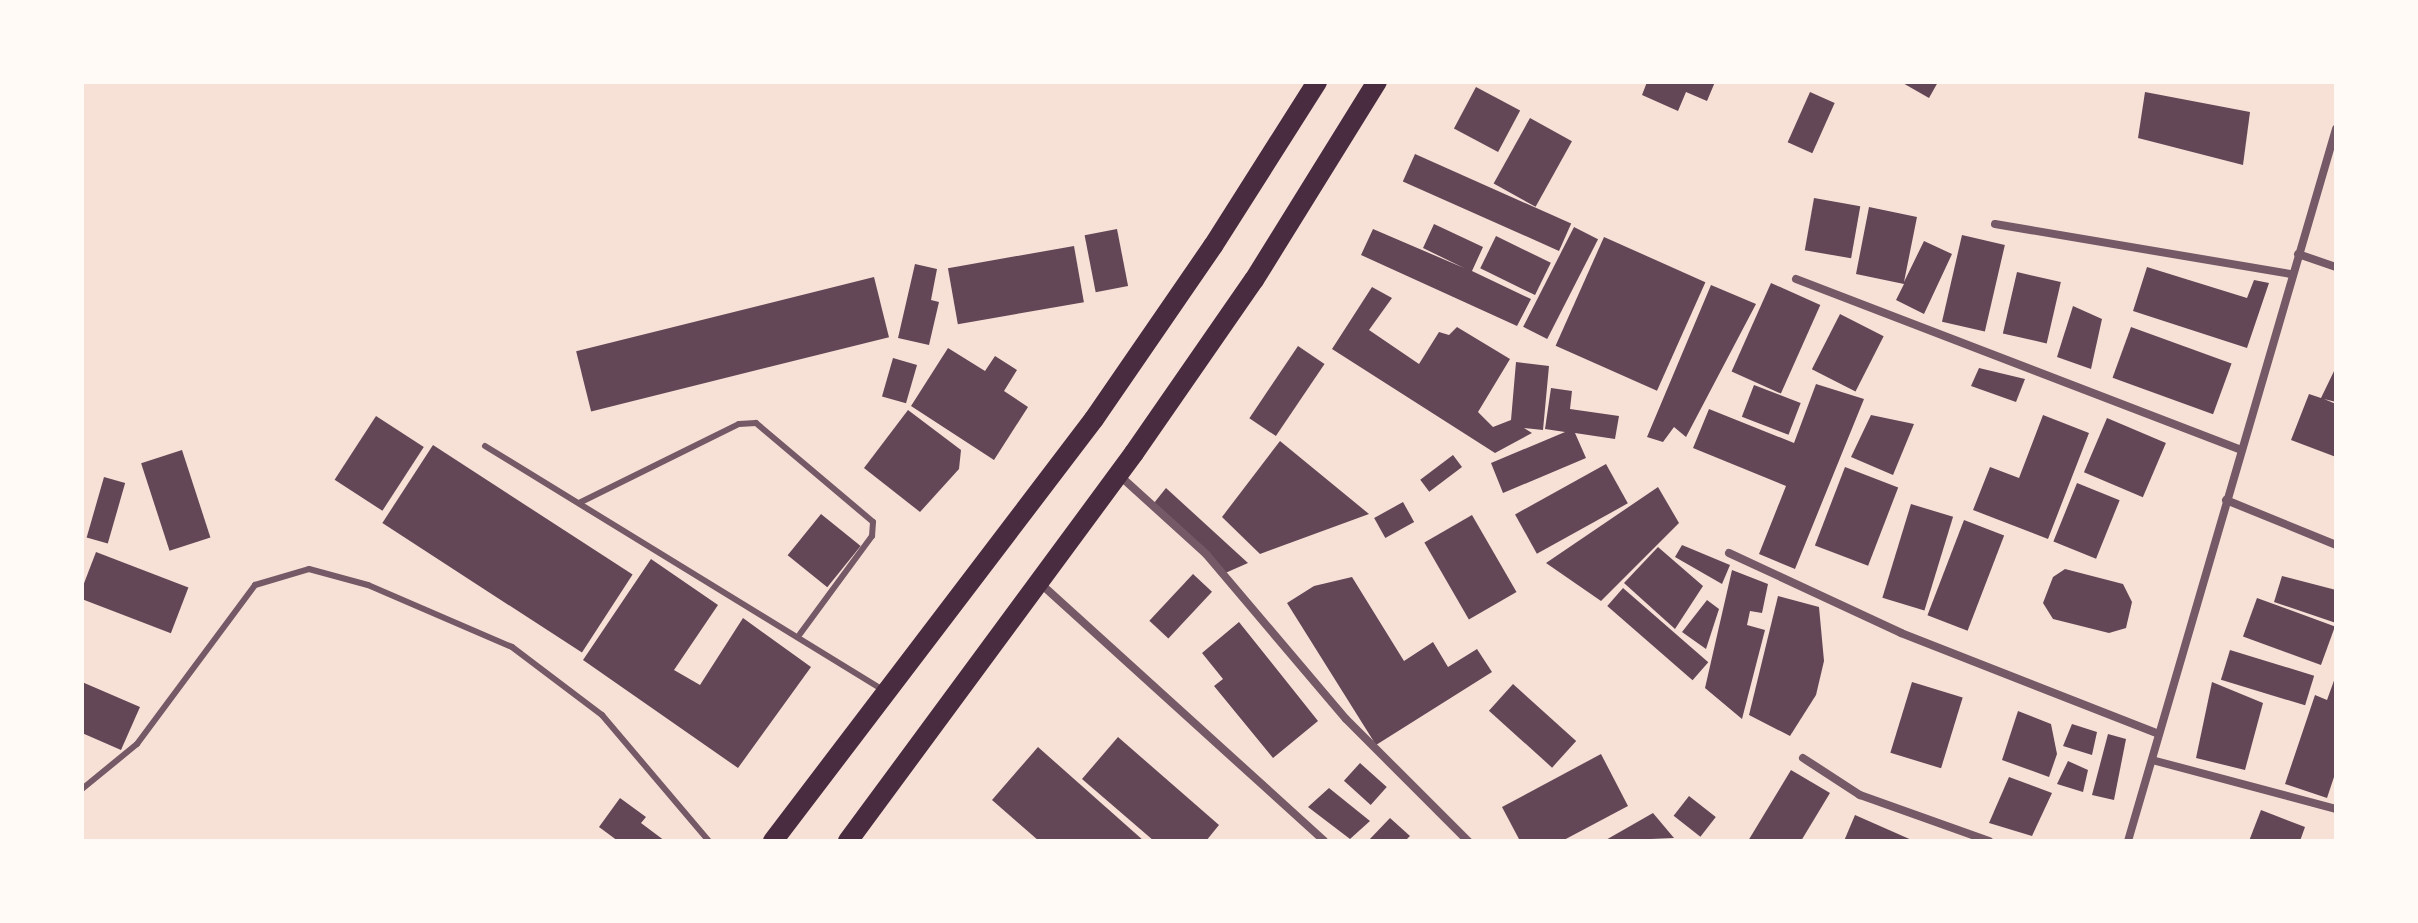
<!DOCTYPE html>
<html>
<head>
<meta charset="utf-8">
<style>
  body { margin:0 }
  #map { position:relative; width:2418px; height:923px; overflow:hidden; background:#f7e1d7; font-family:Jost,sans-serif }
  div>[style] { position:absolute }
  .building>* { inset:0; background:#644757; transform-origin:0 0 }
  .service>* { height:6px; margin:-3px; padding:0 3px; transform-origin:3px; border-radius:3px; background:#755966 }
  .minor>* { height:8px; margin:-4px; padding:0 4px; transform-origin:4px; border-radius:4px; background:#755966 }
  .primary>* { height:20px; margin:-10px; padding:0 10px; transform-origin:10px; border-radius:10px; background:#4a2c40 }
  span { translate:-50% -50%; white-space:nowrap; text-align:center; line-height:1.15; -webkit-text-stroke:7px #fffaf5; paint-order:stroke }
  .frame { position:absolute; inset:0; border:84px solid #fffaf5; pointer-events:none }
</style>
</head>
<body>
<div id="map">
  <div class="building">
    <i style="clip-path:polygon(1647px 82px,1715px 82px,1707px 101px,1686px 92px,1678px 111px,1642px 95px)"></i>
    <i style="clip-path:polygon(1901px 82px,1938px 82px,1929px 98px)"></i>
    <i style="left:1476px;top:87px;width:50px;height:47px;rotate:28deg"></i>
    <i style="left:1810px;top:92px;width:27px;height:55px;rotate:24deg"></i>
    <i style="clip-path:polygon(2145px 92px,2250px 112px,2243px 165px,2138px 138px)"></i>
    <i style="left:1530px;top:118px;width:48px;height:75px;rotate:29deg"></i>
    <i style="left:1415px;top:154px;width:171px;height:30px;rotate:24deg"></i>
    <i style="left:1814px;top:198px;width:47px;height:53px;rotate:10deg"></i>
    <i style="clip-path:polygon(1869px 207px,1917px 217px,1904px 282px,1924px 241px,1952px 254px,1924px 314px,1896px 300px,1904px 284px,1856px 274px)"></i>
    <i style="clip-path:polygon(1434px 224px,1483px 247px,1472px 271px,1531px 299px,1517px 326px,1361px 255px,1373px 229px,1464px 268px,1423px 248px)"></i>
    <i style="left:1574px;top:227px;width:27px;height:112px;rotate:27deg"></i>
    <i style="left:1117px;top:229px;width:58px;height:33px;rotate:79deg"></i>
    <i style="left:1962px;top:235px;width:44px;height:89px;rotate:13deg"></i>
    <i style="left:1496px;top:236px;width:61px;height:36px;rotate:26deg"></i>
    <i style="left:1604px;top:237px;width:111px;height:119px;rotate:24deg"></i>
    <i style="left:1074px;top:246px;width:57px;height:128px;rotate:80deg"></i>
    <i style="clip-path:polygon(915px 264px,937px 269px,931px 300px,939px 302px,929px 345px,898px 338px)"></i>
    <i style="clip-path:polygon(2147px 267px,2247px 298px,2254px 280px,2269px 283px,2247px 348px,2133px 311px)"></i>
    <i style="left:2017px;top:272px;width:45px;height:63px;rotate:13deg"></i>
    <i style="left:874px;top:277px;width:62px;height:307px;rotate:76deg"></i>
    <i style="left:1771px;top:283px;width:54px;height:97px;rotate:24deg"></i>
    <i style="clip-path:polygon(1711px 285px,1756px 304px,1686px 437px,1674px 427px,1663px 442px,1647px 437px)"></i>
    <i style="clip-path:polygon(1372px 287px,1392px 298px,1369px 330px,1419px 364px,1439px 332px,1449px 335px,1457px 327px,1510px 359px,1478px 412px,1493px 427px,1511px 420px,1516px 362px,1549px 366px,1543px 430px,1524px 428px,1532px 433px,1495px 453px,1332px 349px)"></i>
    <i style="clip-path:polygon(2073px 306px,2102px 319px,2091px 369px,2057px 357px)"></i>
    <i style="left:1840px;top:314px;width:49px;height:62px;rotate:27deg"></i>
    <i style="left:2131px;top:327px;width:107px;height:54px;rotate:20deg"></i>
    <i style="left:1298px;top:346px;width:32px;height:87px;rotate:34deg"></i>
    <i style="clip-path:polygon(948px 348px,985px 371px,995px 356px,1017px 370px,1004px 391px,1028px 407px,994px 460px,911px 406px)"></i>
    <i style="left:893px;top:358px;width:25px;height:40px;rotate:16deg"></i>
    <i style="clip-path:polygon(2336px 367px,2336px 402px,2324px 399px,2336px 404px,2336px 457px,2291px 440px,2309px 394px,2321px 398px)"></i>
    <i style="clip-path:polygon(1979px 368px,2025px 379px,2016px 402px,1971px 386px)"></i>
    <i style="clip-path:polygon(1816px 384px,1864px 399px,1795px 569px,1759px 554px,1786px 486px,1693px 448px,1709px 409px,1794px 443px)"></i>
    <i style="left:1754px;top:385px;width:50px;height:34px;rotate:21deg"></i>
    <i style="clip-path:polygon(1551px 388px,1572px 391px,1570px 409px,1619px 416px,1615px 439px,1575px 433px,1586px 458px,1503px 493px,1491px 463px,1565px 432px,1545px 429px)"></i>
    <i style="clip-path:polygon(908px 410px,961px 450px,959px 469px,920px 512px,864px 468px)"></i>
    <i style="clip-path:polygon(1871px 415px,1914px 424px,1893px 475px,1851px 457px)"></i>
    <i style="clip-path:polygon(2043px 415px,2089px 433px,2048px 539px,1973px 510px,1990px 467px,2019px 478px)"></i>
    <i style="left:376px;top:416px;width:57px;height:76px;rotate:33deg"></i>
    <i style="left:2107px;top:418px;width:64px;height:59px;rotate:23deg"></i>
    <i style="clip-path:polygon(1280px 441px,1369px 514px,1260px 554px,1222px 517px)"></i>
    <i style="left:433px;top:445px;width:238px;height:93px;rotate:33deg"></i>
    <i style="left:182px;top:450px;width:92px;height:43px;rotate:72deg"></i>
    <i style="left:1453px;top:455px;width:15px;height:41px;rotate:53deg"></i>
    <i style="left:1606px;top:464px;width:45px;height:104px;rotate:61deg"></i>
    <i style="left:1845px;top:467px;width:57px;height:84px;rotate:21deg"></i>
    <i style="left:104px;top:477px;width:22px;height:63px;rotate:16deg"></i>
    <i style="left:2077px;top:483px;width:46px;height:63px;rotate:22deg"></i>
    <i style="clip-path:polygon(1658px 487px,1679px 523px,1601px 601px,1546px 563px)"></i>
    <i style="clip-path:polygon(1166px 488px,1248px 563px,1223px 574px,1154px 503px)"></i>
    <i style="left:1403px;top:502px;width:23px;height:33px;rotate:61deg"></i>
    <i style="left:1911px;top:504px;width:44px;height:98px;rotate:17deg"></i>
    <i style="left:821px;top:514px;width:51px;height:53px;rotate:39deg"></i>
    <i style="left:1472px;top:515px;width:89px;height:55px;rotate:60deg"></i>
    <i style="left:1964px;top:520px;width:43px;height:102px;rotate:21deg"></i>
    <i style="clip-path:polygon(1682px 545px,1730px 565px,1722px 584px,1675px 557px)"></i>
    <i style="clip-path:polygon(1658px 547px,1703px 586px,1675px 629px,1624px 583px)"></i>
    <i style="left:96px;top:552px;width:99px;height:49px;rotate:21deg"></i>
    <i style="clip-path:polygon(651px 559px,718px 605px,674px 670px,700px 685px,743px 618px,811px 667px,738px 768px,583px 660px)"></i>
    <i style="clip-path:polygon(2065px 569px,2123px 584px,2132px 602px,2126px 628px,2109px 633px,2053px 619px,2043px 603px,2053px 577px)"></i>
    <i style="clip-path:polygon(1732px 570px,1768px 584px,1762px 613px,1750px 611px,1747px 625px,1765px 630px,1742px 719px,1705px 688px)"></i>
    <i style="left:1193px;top:574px;width:26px;height:64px;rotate:43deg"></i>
    <i style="clip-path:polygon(2282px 576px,2336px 590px,2336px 623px,2274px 602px)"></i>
    <i style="clip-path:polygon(1352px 577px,1404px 661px,1433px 642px,1448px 667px,1477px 649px,1492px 672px,1376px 745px,1287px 603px,1314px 586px)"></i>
    <i style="left:1623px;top:588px;width:113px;height:24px;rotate:41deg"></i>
    <i style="clip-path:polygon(1778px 596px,1819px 607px,1824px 661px,1816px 695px,1790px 736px,1749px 715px)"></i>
    <i style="left:2257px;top:598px;width:83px;height:41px;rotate:20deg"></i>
    <i style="clip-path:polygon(1707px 600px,1719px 609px,1706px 649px,1682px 632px)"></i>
    <i style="clip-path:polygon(1239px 622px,1318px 721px,1273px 758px,1214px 686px,1223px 679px,1202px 653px)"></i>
    <i style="left:2230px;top:650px;width:88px;height:31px;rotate:17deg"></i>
    <i style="clip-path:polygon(2336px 675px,2336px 771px,2327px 798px,2285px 784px,2315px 695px,2327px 700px)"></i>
    <i style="clip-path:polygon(82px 682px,140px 707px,121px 750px,82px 733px)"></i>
    <i style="left:1912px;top:682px;width:53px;height:74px;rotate:17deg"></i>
    <i style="clip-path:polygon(2212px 682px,2263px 703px,2245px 770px,2196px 758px)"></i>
    <i style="left:1513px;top:684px;width:85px;height:36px;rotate:42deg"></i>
    <i style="clip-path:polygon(2018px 711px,2051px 724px,2057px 754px,2049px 777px,2002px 760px)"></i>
    <i style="clip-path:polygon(2072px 724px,2097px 732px,2092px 755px,2063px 746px)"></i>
    <i style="clip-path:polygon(2108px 734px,2126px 739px,2114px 800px,2092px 795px)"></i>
    <i style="clip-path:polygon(1118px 737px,1219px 825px,1206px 841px,1154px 841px,1082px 779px)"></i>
    <i style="clip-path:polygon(1038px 747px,1144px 841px,1039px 841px,992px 800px)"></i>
    <i style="clip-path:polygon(1601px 754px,1628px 806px,1562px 841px,1520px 841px,1502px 807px)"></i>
    <i style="clip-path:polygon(2068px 761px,2088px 770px,2083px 792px,2057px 784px)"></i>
    <i style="left:1360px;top:763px;width:36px;height:24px;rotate:42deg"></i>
    <i style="clip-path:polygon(1791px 770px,1830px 793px,1801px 841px,1748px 841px)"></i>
    <i style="clip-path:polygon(2009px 777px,2052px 793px,2032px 836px,1989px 823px)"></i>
    <i style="clip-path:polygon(1329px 788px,1370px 821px,1350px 839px,1308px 807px)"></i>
    <i style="left:1689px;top:796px;width:34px;height:25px;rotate:38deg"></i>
    <i style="clip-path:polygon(620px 798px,646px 817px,641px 823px,665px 841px,618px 841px,599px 827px)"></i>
    <i style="clip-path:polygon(2261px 810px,2305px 827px,2300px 841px,2249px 841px)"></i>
    <i style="clip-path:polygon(1653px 813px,1674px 838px,1604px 841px)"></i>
    <i style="clip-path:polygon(1855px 815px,1914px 841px,1844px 841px)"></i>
    <i style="clip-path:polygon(1390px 818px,1410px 836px,1405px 841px,1368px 841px)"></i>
  </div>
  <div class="service">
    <i style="left:485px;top:446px;width:465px;rotate:31.5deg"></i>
    <i style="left:579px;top:503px;width:178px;rotate:-26.3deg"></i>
    <i style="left:739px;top:424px;width:17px;rotate:-3deg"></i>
    <i style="left:756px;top:423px;width:153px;rotate:40.2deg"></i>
    <i style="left:873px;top:522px;width:14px;rotate:94deg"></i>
    <i style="left:872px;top:536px;width:122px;rotate:126.3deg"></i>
    <i style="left:82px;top:789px;width:71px;rotate:-39.3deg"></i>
    <i style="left:137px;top:744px;width:198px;rotate:-53.4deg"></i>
    <i style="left:255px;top:585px;width:56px;rotate:-16.5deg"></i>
    <i style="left:309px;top:569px;width:61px;rotate:15.2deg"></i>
    <i style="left:368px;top:585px;width:157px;rotate:23.3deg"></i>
    <i style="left:512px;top:647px;width:113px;rotate:37.1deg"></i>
    <i style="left:602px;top:715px;width:165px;rotate:49.7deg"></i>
  </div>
  <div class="minor">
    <i style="left:1995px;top:224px;width:301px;rotate:9.6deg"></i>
    <i style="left:2298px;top:254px;width:40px;rotate:18.9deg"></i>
    <i style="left:1796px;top:279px;width:475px;rotate:21deg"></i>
    <i style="left:1119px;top:475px;width:118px;rotate:42.2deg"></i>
    <i style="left:1206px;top:554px;width:216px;rotate:49.7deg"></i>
    <i style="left:1346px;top:719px;width:173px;rotate:45deg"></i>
    <i style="left:2226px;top:500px;width:119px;rotate:22.2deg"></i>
    <i style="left:1729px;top:553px;width:190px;rotate:24.9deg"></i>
    <i style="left:1901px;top:633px;width:277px;rotate:21.4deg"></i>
    <i style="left:1041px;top:584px;width:382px;rotate:42.2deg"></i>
    <i style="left:1803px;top:758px;width:68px;rotate:33deg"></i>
    <i style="left:1860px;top:795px;width:137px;rotate:19.6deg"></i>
    <i style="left:2152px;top:760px;width:190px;rotate:14.9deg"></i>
    <i style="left:2128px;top:841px;width:742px;rotate:-73.72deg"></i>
  </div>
  <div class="primary">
    <i style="left:773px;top:841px;width:530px;rotate:-52.74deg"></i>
    <i style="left:1094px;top:419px;width:210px;rotate:-55.5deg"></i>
    <i style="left:1213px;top:246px;width:194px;rotate:-57.6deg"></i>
    <i style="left:848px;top:841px;width:482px;rotate:-53.6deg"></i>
    <i style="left:1134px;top:453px;width:211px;rotate:-55.3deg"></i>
    <i style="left:1254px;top:280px;width:233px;rotate:-58.2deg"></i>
  </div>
  <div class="frame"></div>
</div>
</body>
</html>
